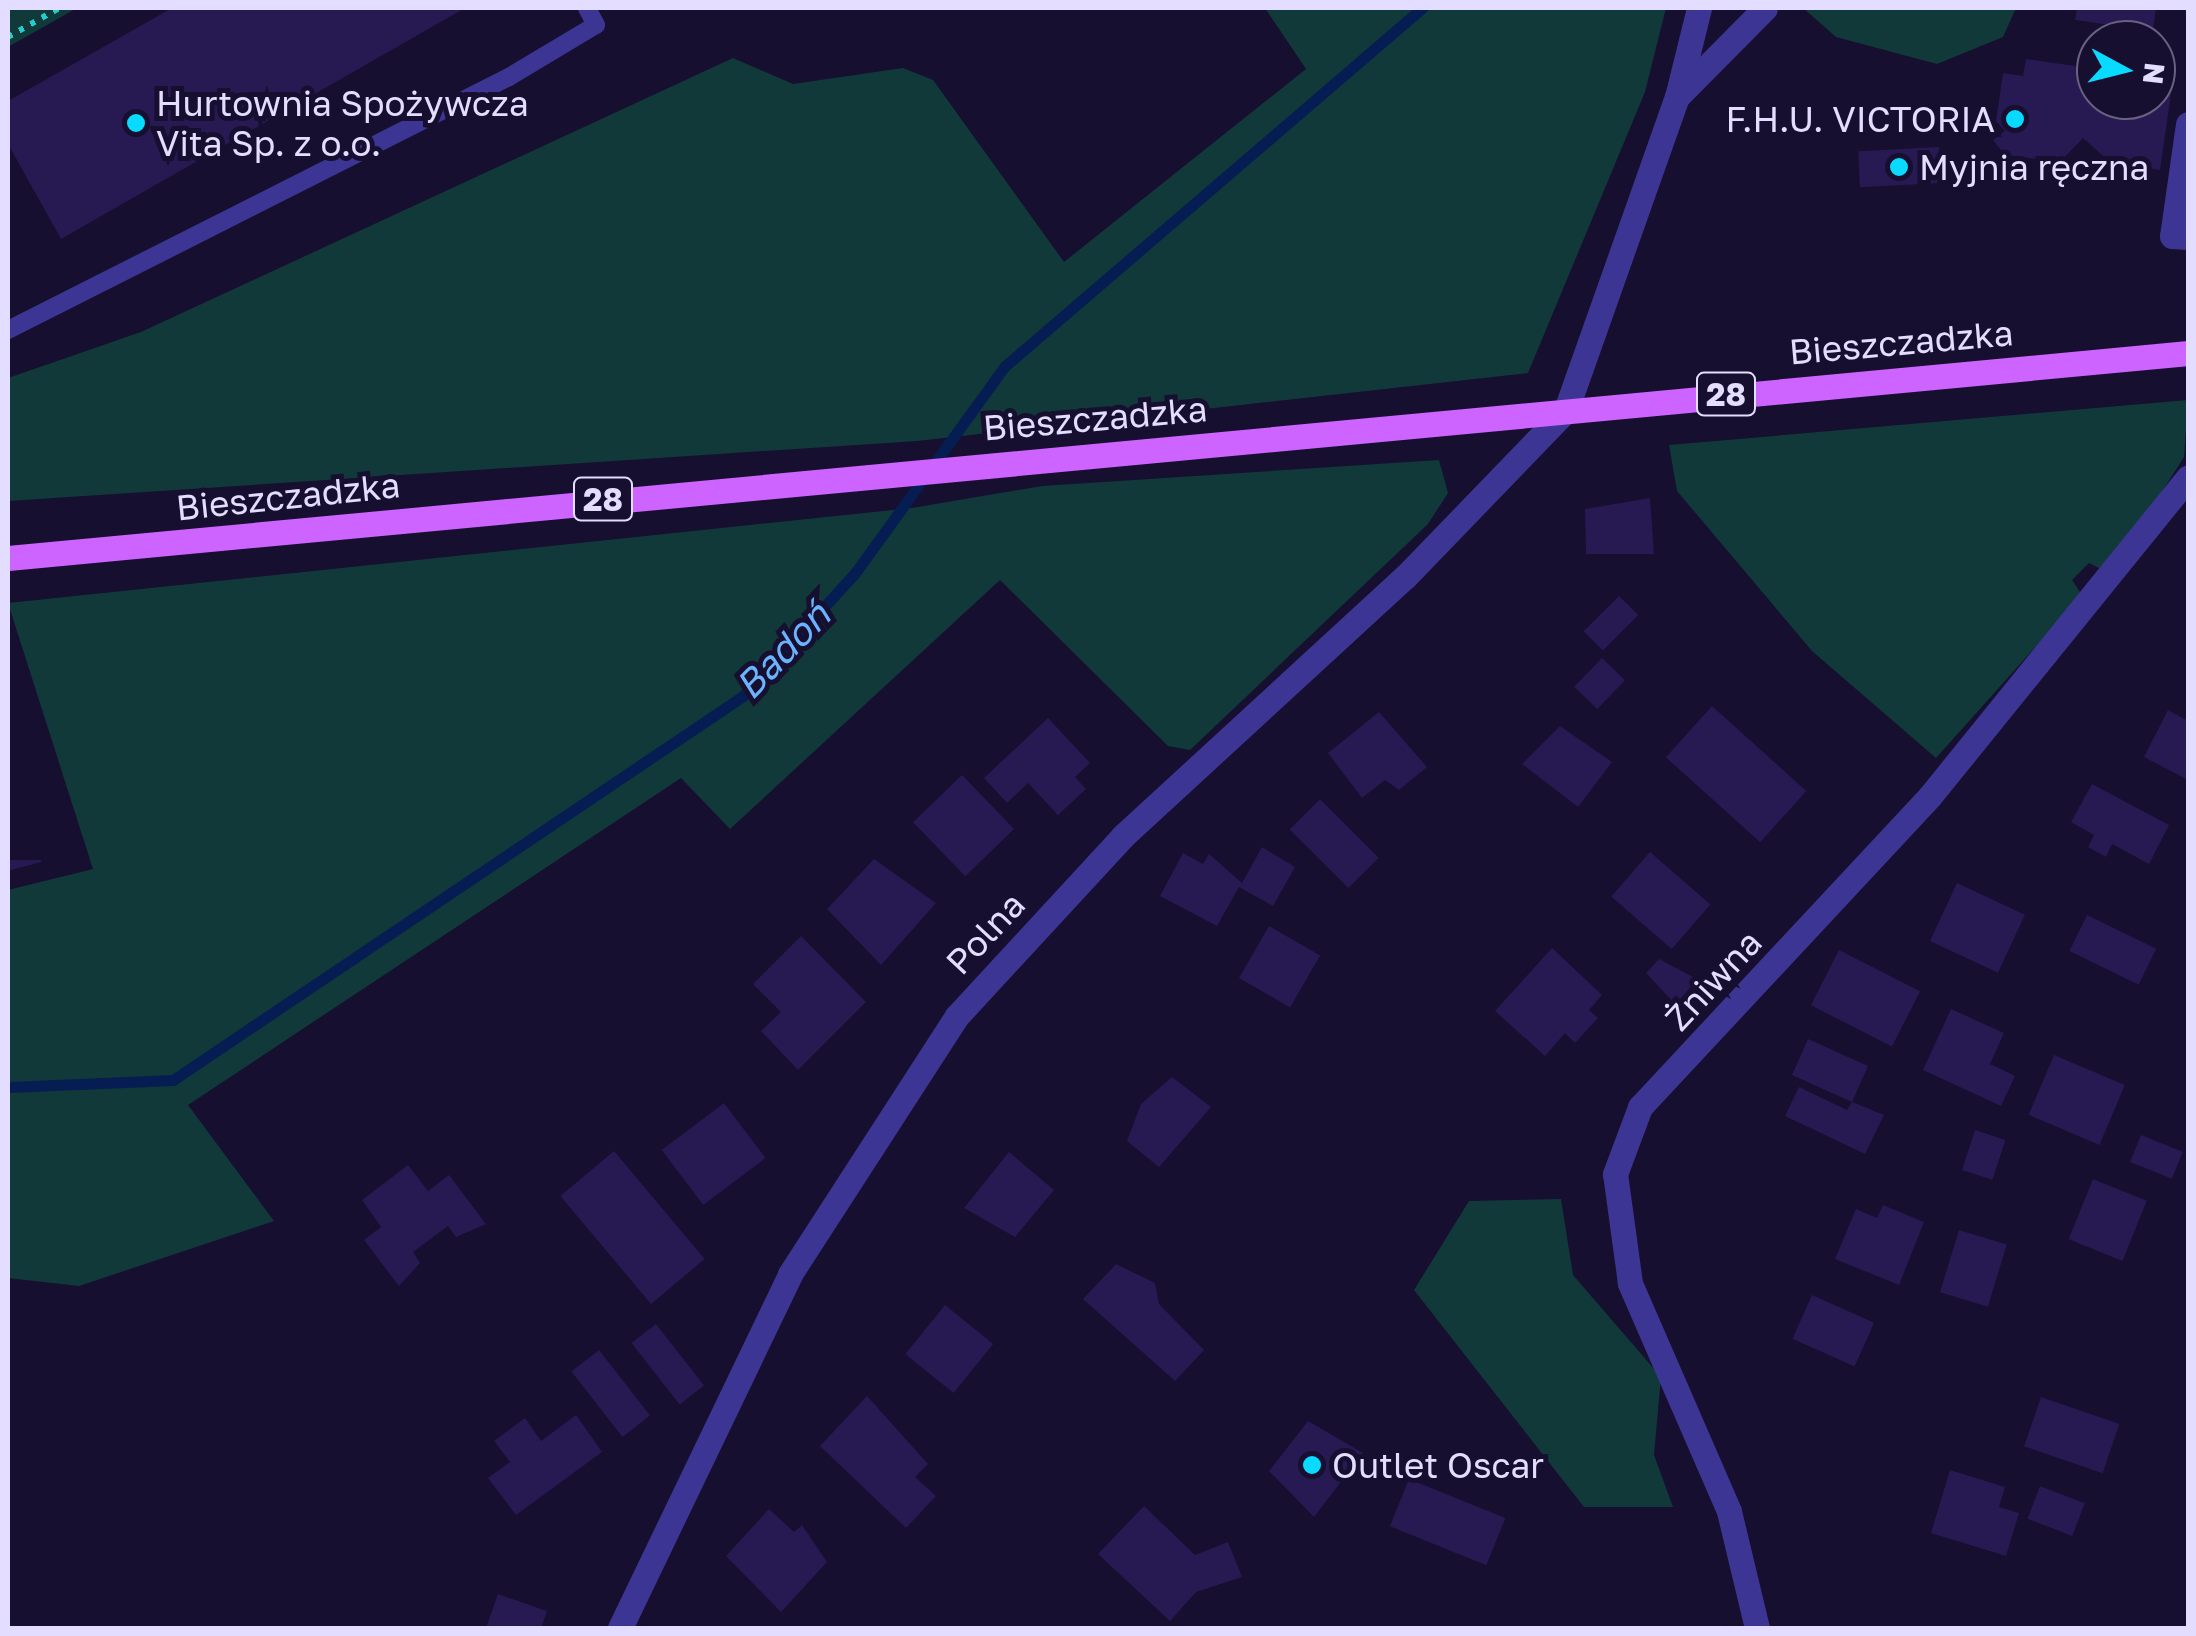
<!DOCTYPE html>
<html>
<head>
<meta charset="utf-8">
<style>
  body { margin:0 }
  #map { position:relative; width:2196px; height:1636px; overflow:hidden; background:#160f2f; font-family:"Golos Text",sans-serif }
  div>[style] { position:absolute }
  .green>* { inset:0; background:#11393a }
  .stream>* { height:11px; margin:-5.5px; padding:0 5.5px; transform-origin:5.5px; border-radius:5.5px; background:#051d52 }
  .building>* { inset:0; background:#271952; transform-origin:0 0 }
  .path>* { height:6px; margin-top:-3px; transform-origin:0; background:repeating-linear-gradient(90deg,#23cdcb 0 5px,transparent 0 13px) }
  .lane>* { height:18px; margin:-9px; padding:0 9px; transform-origin:9px; border-radius:9px; background:#3d3593 }
  .street>* { height:25px; margin:-12.5px; padding:0 12.5px; transform-origin:12.5px; border-radius:12.5px; background:#3d3593 }
  .primary>* { height:25px; margin:-12.5px; padding:0 12.5px; transform-origin:12.5px; border-radius:12.5px; background:#cd64ff }
  .dots>* { width:28px; height:28px; translate:-50% -50%; box-sizing:border-box; border:5px solid #160f2f; border-radius:50% }
  span { translate:-50% -50%; white-space:nowrap; text-align:center; line-height:1.15; -webkit-text-stroke:10px #160f2f; paint-order:stroke }
  .shield-label span { padding:2px 8px; background:#160f2f; border:2px solid; border-radius:8px; -webkit-text-stroke-width:0 }
  .shield-label { font-size:32px; color:#e3ddff; font-weight:700 }
  .poi-label { font-size:35px; color:#e3ddff }
  .left { translate:0 -50%; text-align:left }
  .right { translate:-100% -50%; text-align:right }
  .street-label { font-size:35px; color:#e3ddff }
  .water-label { font-size:38px; color:#6bb3ff; font-style:italic }
  .frame { position:absolute; inset:0; border:10px solid #e3ddff; pointer-events:none }
  .north { position:absolute; left:2076px; top:20px; width:100px; height:100px; box-sizing:border-box; background:#160f2f; border:2px solid #686182; border-radius:50%; rotate:97deg; font-size:28px; font-weight:700; line-height:40px; text-align:center; color:#e3ddff }
  .north::after { content:''; display:block; margin:auto; width:35px; height:45px; background:#09daff; clip-path:polygon(50% 0,100% 100%,50% 72%,0 100%) }
</style>
</head>
<body>
<div id="map">
  <div class="green">
    <i style="clip-path:polygon(8px 8px,77px 8px,8px 47px)"></i>
    <i style="clip-path:polygon(1265px 8px,1666px 8px,1645px 92px,1528px 373px,917px 441px,8px 501px,8px 378px,141px 332px,733px 58px,793px 84px,903px 68px,933px 80px,1064px 262px,1306px 69px)"></i>
    <i style="clip-path:polygon(1803px 8px,2016px 8px,2003px 37px,1937px 64px,1836px 37px)"></i>
    <i style="clip-path:polygon(2188px 400px,2184px 457px,2147px 515px,2103px 570px,2089px 563px,2072px 580px,2082px 595px,1936px 758px,1812px 651px,1677px 491px,1669px 445px)"></i>
    <i style="clip-path:polygon(1439px 460px,1448px 493px,1428px 524px,1190px 750px,1168px 746px,1000px 580px,730px 829px,681px 778px,188px 1105px,274px 1221px,79px 1286px,8px 1278px,8px 890px,93px 869px,8px 603px,912px 508px,1042px 486px)"></i>
    <i style="clip-path:polygon(1561px 1199px,1573px 1275px,1661px 1377px,1654px 1455px,1673px 1507px,1584px 1507px,1414px 1290px,1469px 1201px)"></i>
  </div>
  <div class="stream">
    <i style="left:8px;top:1087px;width:165px;rotate:-2.4deg"></i>
    <i style="left:173px;top:1080px;width:687px;rotate:-33.97deg"></i>
    <i style="left:743px;top:696px;width:166px;rotate:-47.7deg"></i>
    <i style="left:855px;top:573px;width:256px;rotate:-54.1deg"></i>
    <i style="left:1005px;top:366px;width:550px;rotate:-40.65deg"></i>
  </div>
  <div class="building">
    <i style="clip-path:polygon(172px 8px,465px 8px,61px 239px,8px 144px,8px 101px)"></i>
    <i style="clip-path:polygon(2077px 8px,2156px 8px,2153px 31px,2075px 20px)"></i>
    <i style="clip-path:polygon(2026px 59px,2096px 69px,2096px 100px,2156px 100px,2156px 77px,2173px 80px,2160px 170px,2111px 163px,2083px 138px,2060px 162px,2005px 155px,1993px 140px,2005px 131px,1996px 121px,2003px 73px,2023px 76px)"></i>
    <i style="left:1939px;top:147px;width:36px;height:81px;rotate:87deg"></i>
    <i style="clip-path:polygon(1650px 498px,1654px 554px,1586px 554px,1585px 509px)"></i>
    <i style="left:1619px;top:596px;width:27px;height:50px;rotate:45deg"></i>
    <i style="left:1602px;top:658px;width:32px;height:40px;rotate:44deg"></i>
    <i style="left:1712px;top:706px;width:127px;height:69px;rotate:42deg"></i>
    <i style="clip-path:polygon(2168px 710px,2188px 721px,2188px 780px,2144px 757px)"></i>
    <i style="clip-path:polygon(1379px 712px,1427px 767px,1399px 790px,1385px 780px,1362px 798px,1328px 753px)"></i>
    <i style="clip-path:polygon(1048px 718px,1090px 763px,1075px 777px,1086px 789px,1058px 815px,1028px 783px,1007px 803px,984px 778px)"></i>
    <i style="clip-path:polygon(1560px 726px,1612px 762px,1578px 807px,1522px 764px)"></i>
    <i style="left:962px;top:775px;width:75px;height:68px;rotate:46deg"></i>
    <i style="clip-path:polygon(2092px 784px,2169px 825px,2149px 864px,2112px 844px,2106px 857px,2088px 847px,2094px 835px,2071px 822px)"></i>
    <i style="left:1320px;top:799px;width:83px;height:43px;rotate:45deg"></i>
    <i style="clip-path:polygon(1262px 847px,1295px 867px,1273px 906px,1239px 887px,1217px 926px,1160px 896px,1183px 853px,1203px 864px,1209px 854px,1242px 883px)"></i>
    <i style="left:1650px;top:852px;width:80px;height:59px;rotate:41deg"></i>
    <i style="clip-path:polygon(874px 859px,936px 903px,881px 965px,827px 909px)"></i>
    <i style="clip-path:polygon(8px 860px,41px 860px,41px 862px,8px 871px)"></i>
    <i style="left:1957px;top:883px;width:75px;height:64px;rotate:25deg"></i>
    <i style="left:2087px;top:915px;width:77px;height:40px;rotate:26deg"></i>
    <i style="left:1269px;top:926px;width:59px;height:60px;rotate:30deg"></i>
    <i style="clip-path:polygon(801px 936px,866px 1002px,798px 1070px,761px 1031px,781px 1012px,753px 984px)"></i>
    <i style="clip-path:polygon(1552px 948px,1602px 995px,1589px 1010px,1598px 1018px,1575px 1043px,1565px 1033px,1545px 1056px,1495px 1011px)"></i>
    <i style="left:1839px;top:950px;width:91px;height:62px;rotate:27deg"></i>
    <i style="clip-path:polygon(1659px 959px,1697px 979px,1676px 1005px,1646px 973px)"></i>
    <i style="clip-path:polygon(1951px 1009px,2004px 1033px,1990px 1064px,2015px 1076px,2001px 1106px,1923px 1070px)"></i>
    <i style="clip-path:polygon(1808px 1039px,1868px 1066px,1852px 1102px,1884px 1115px,1865px 1154px,1785px 1116px,1799px 1087px,1847px 1110px,1852px 1102px,1792px 1075px)"></i>
    <i style="left:2054px;top:1055px;width:77px;height:65px;rotate:23deg"></i>
    <i style="clip-path:polygon(1172px 1077px,1211px 1107px,1159px 1167px,1127px 1141px,1141px 1104px)"></i>
    <i style="left:724px;top:1103px;width:69px;height:78px;rotate:53deg"></i>
    <i style="left:1975px;top:1130px;width:32px;height:42px;rotate:18deg"></i>
    <i style="left:2141px;top:1135px;width:45px;height:29px;rotate:22deg"></i>
    <i style="left:614px;top:1151px;width:141px;height:70px;rotate:50deg"></i>
    <i style="clip-path:polygon(1009px 1152px,1054px 1190px,1015px 1237px,964px 1208px)"></i>
    <i style="clip-path:polygon(408px 1165px,428px 1191px,449px 1175px,486px 1224px,456px 1237px,448px 1226px,413px 1252px,420px 1263px,399px 1286px,364px 1240px,381px 1227px,362px 1200px)"></i>
    <i style="left:2093px;top:1179px;width:58px;height:65px;rotate:22deg"></i>
    <i style="clip-path:polygon(1883px 1205px,1924px 1222px,1899px 1285px,1835px 1259px,1856px 1209px,1877px 1218px)"></i>
    <i style="left:1959px;top:1230px;width:50px;height:65px;rotate:17deg"></i>
    <i style="clip-path:polygon(1116px 1264px,1155px 1283px,1159px 1304px,1204px 1350px,1175px 1381px,1083px 1299px)"></i>
    <i style="left:1812px;top:1295px;width:68px;height:48px;rotate:24deg"></i>
    <i style="left:945px;top:1305px;width:62px;height:63px;rotate:39deg"></i>
    <i style="left:656px;top:1324px;width:78px;height:31px;rotate:52deg"></i>
    <i style="left:599px;top:1350px;width:83px;height:35px;rotate:52deg"></i>
    <i style="clip-path:polygon(867px 1396px,928px 1464px,915px 1477px,936px 1496px,906px 1528px,820px 1446px)"></i>
    <i style="left:2041px;top:1397px;width:83px;height:52px;rotate:19deg"></i>
    <i style="clip-path:polygon(576px 1415px,602px 1452px,516px 1515px,488px 1478px,510px 1462px,494px 1441px,525px 1418px,541px 1441px)"></i>
    <i style="clip-path:polygon(1308px 1421px,1363px 1453px,1314px 1517px,1269px 1471px)"></i>
    <i style="clip-path:polygon(1950px 1470px,2005px 1487px,1999px 1507px,2019px 1513px,2006px 1556px,1931px 1533px)"></i>
    <i style="left:1409px;top:1479px;width:104px;height:51px;rotate:22deg"></i>
    <i style="left:2040px;top:1486px;width:48px;height:35px;rotate:21deg"></i>
    <i style="clip-path:polygon(1144px 1506px,1195px 1555px,1228px 1542px,1242px 1577px,1196px 1592px,1170px 1621px,1098px 1554px)"></i>
    <i style="clip-path:polygon(769px 1509px,794px 1532px,802px 1525px,827px 1562px,781px 1612px,726px 1556px)"></i>
    <i style="clip-path:polygon(498px 1594px,547px 1611px,541px 1628px,486px 1628px)"></i>
  </div>
  <div class="path">
    <i style="left:8px;top:37px;width:59px;rotate:-29.6deg"></i>
  </div>
  <div class="lane">
    <i style="left:8px;top:330px;width:561px;rotate:-26.79deg"></i>
    <i style="left:509px;top:77px;width:101px;rotate:-30.9deg"></i>
    <i style="left:596px;top:25px;width:19px;rotate:-118deg"></i>
  </div>
  <div class="street">
    <i style="left:1677px;top:97px;width:125px;rotate:-45.3deg"></i>
    <i style="left:2188px;top:124px;width:113px;rotate:98.1deg"></i>
    <i style="left:2172px;top:236px;width:16px;rotate:4deg"></i>
    <i style="left:620px;top:1628px;width:393px;rotate:-64.3deg"></i>
    <i style="left:790px;top:1274px;width:307px;rotate:-57.1deg"></i>
    <i style="left:957px;top:1016px;width:245px;rotate:-47.3deg"></i>
    <i style="left:1123px;top:836px;width:383px;rotate:-42.6deg"></i>
    <i style="left:1405px;top:577px;width:232px;rotate:-46deg"></i>
    <i style="left:1566px;top:410px;width:332px;rotate:-70.5deg"></i>
    <i style="left:1677px;top:97px;width:92px;rotate:-76.1deg"></i>
    <i style="left:1757px;top:1628px;width:120px;rotate:-103.5deg"></i>
    <i style="left:1729px;top:1511px;width:249px;rotate:-113.5deg"></i>
    <i style="left:1630px;top:1283px;width:110px;rotate:-97.8deg"></i>
    <i style="left:1615px;top:1174px;width:72px;rotate:-69.5deg"></i>
    <i style="left:1640px;top:1107px;width:425px;rotate:-47deg"></i>
    <i style="left:1930px;top:796px;width:410px;rotate:-51deg"></i>
  </div>
  <div class="primary">
    <i style="left:8px;top:558px;width:2190px;rotate:-5.37deg"></i>
  </div>
  <div class="dots">
    <i style="left:2015px;top:119px;background:#09daff"></i>
    <i style="left:136px;top:123px;background:#09daff"></i>
    <i style="left:1899px;top:167px;background:#09daff"></i>
    <i style="left:1312px;top:1465px;background:#09daff"></i>
  </div>
  <div class="shield-label">
    <span style="left:1726px;top:394px">28</span>
    <span style="left:603px;top:499px">28</span>
  </div>
  <div class="poi-label">
    <span class="left" style="left:156px;top:123px">Hurtownia Spożywcza<br>Vita Sp. z o.o.</span>
    <span class="right" style="left:1995px;top:119px">F.H.U. VICTORIA</span>
    <span class="left" style="left:1919px;top:167px">Myjnia ręczna</span>
    <span class="left" style="left:1332px;top:1465px">Outlet Oscar</span>
  </div>
  <div class="street-label">
    <span style="left:1901px;top:342px;rotate:-5deg">Bieszczadzka</span>
    <span style="left:1095px;top:418px;rotate:-5deg">Bieszczadzka</span>
    <span style="left:288px;top:496px;rotate:-6deg">Bieszczadzka</span>
    <span style="left:985px;top:933px;rotate:-47deg">Polna</span>
    <span style="left:1713px;top:980px;rotate:-47deg">Żniwna</span>
  </div>
  <div class="water-label">
    <span style="left:782px;top:650px;rotate:-46deg">Badoń</span>
  </div>
  <div class="frame"></div>
  <div class="north">N</div>
</div>
</body>
</html>
